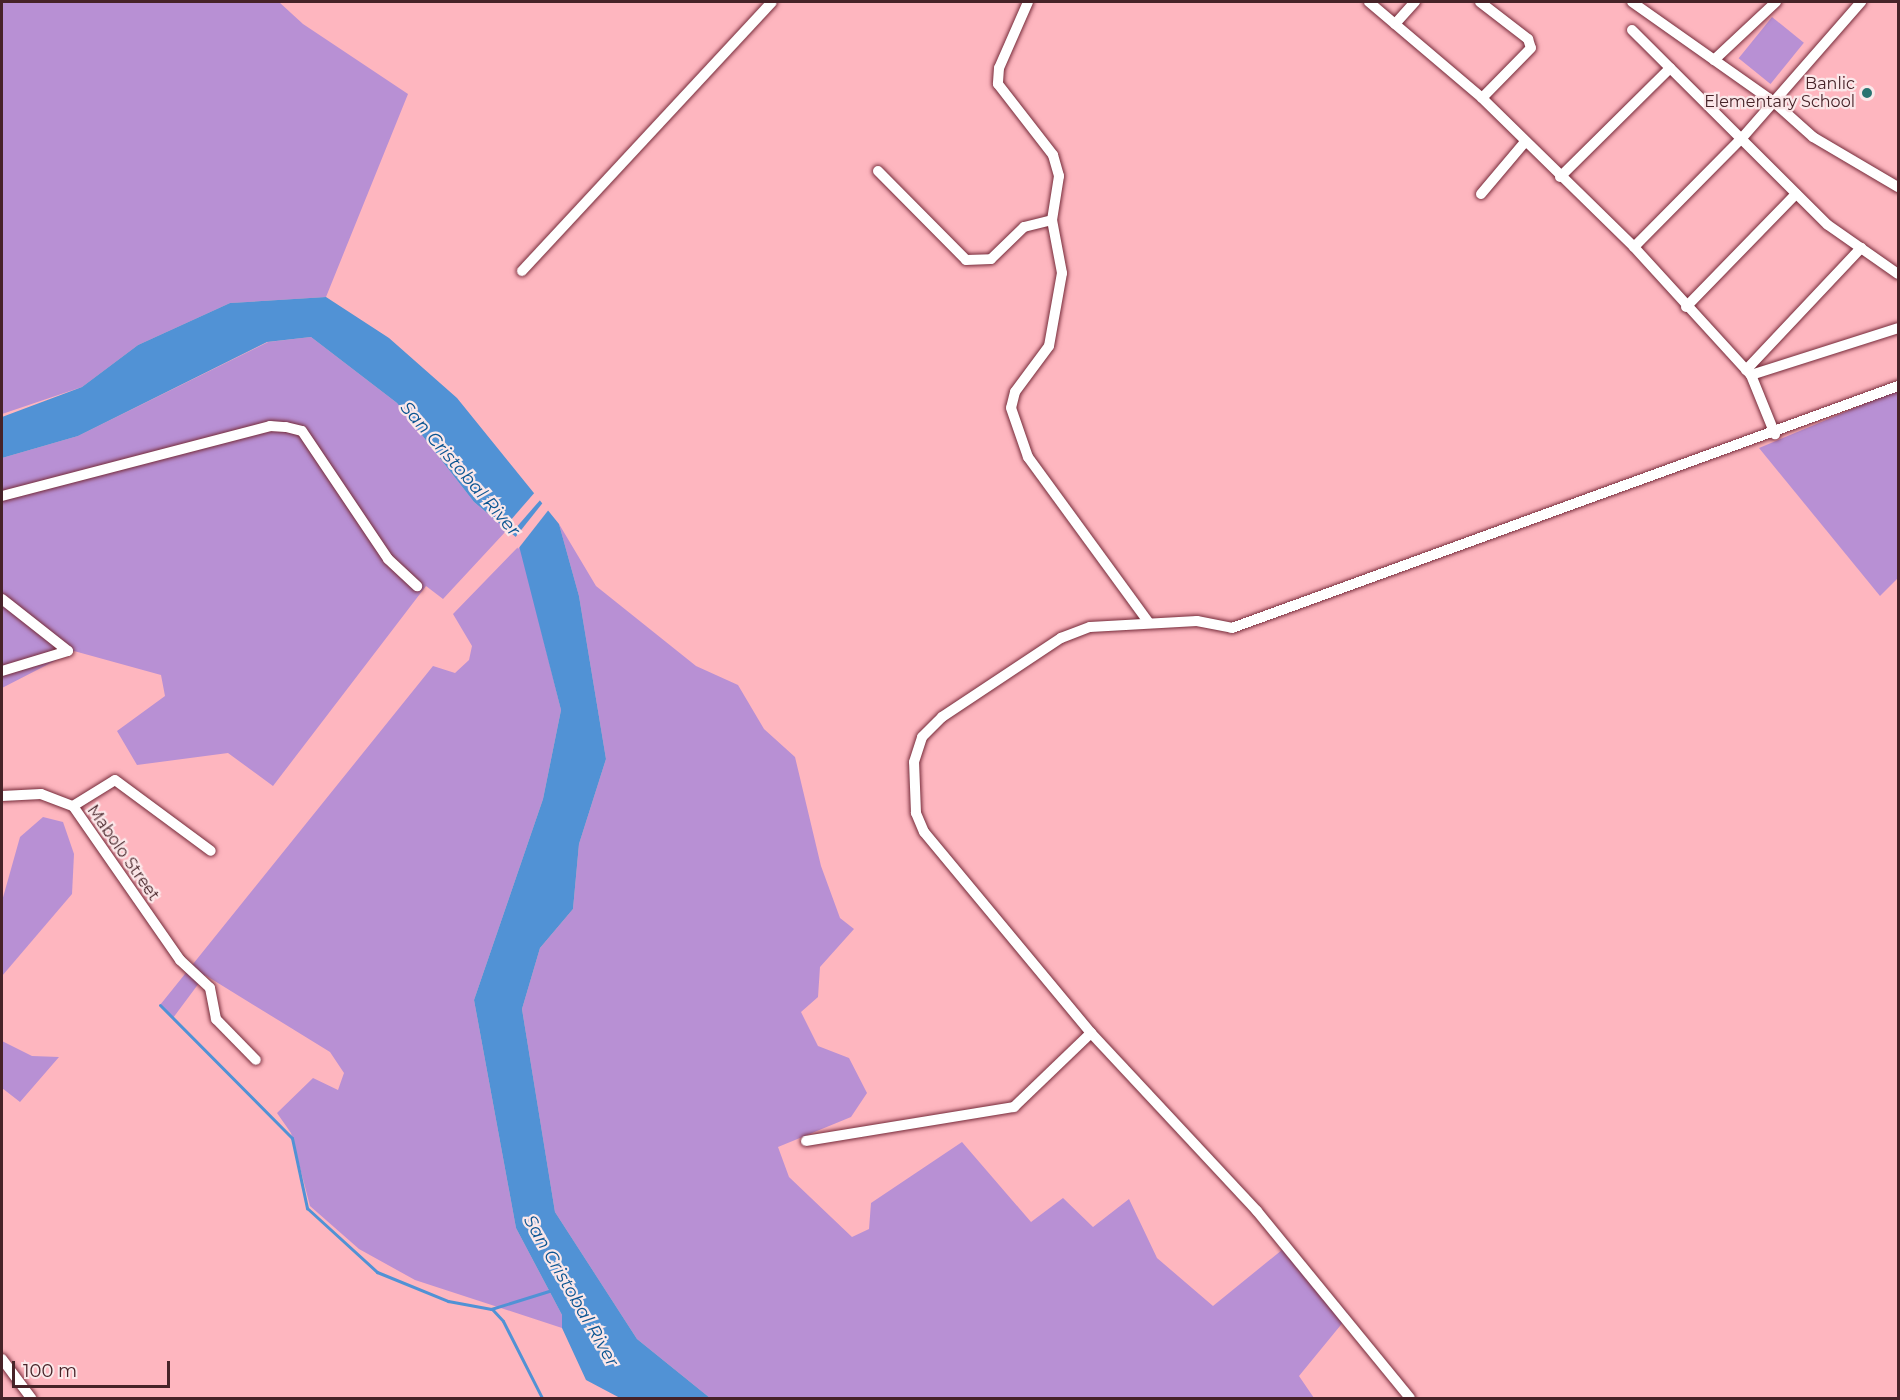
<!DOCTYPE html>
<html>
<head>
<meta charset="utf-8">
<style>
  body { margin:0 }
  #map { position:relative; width:1900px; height:1400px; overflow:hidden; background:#feb6bf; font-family:Montserrat,sans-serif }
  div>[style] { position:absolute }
  .green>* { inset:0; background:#b890d4; transform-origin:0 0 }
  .water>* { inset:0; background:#5192d5 }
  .pier>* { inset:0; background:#feb6bf; transform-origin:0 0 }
  .stream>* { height:3px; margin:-1.5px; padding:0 1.5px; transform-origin:1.5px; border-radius:1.5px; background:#5192d5 }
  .roads { filter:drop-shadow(0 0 2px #752a39) drop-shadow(0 0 2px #752a39) }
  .minor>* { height:10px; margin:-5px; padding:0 5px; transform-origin:5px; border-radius:5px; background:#fff }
  .dots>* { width:16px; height:16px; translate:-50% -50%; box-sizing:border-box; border:3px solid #fbe7e9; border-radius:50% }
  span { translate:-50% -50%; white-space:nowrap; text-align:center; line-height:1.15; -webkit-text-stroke:4.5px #fbe7e9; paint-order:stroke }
  .poi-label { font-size:16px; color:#462328 }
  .right { translate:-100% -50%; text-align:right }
  .street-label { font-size:16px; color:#462328 }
  .water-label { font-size:18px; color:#0a5491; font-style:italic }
  .frame { position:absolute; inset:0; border:3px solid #462328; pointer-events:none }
  .scale { position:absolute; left:12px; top:1361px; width:158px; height:27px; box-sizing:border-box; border:3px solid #462328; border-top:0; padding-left:8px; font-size:18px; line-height:21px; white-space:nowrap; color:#462328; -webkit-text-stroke:4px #fbe7e9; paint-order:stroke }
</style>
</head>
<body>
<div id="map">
  <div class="green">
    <i style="clip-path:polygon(2px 2px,279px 2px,303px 24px,408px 94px,326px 297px,230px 303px,138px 345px,82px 387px,2px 414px)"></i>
    <i style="left:1772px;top:17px;width:41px;height:53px;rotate:39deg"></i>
    <i style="clip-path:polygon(311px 337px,397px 403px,474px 502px,507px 530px,443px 599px,426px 586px,273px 786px,228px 753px,137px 765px,117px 731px,165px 696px,161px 675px,74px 651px,2px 688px,2px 458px,78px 436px,268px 342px)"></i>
    <i style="clip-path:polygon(1898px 390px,1898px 578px,1880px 596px,1759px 448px)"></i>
    <i style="clip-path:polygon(559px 524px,596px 586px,696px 666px,738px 685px,764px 729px,795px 757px,821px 866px,840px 918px,854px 929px,820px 967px,818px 997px,801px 1012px,818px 1046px,849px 1058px,867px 1093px,851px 1117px,778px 1147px,789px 1177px,852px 1237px,869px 1229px,871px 1203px,962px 1142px,1031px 1222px,1063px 1198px,1093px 1227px,1129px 1199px,1157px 1258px,1213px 1306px,1288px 1245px,1349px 1315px,1299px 1376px,1314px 1398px,710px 1398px,637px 1339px,555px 1212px,522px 1009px,540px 948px,573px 909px,579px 844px,606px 759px,579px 596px)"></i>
    <i style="clip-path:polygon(520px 545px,561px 710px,543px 799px,474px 1000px,516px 1228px,562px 1315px,562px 1328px,415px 1280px,359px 1249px,310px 1206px,291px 1133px,277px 1113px,313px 1078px,338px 1090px,344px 1073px,330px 1052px,205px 975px,173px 1018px,160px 1005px,433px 666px,455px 673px,469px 660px,472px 646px,453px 614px)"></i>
    <i style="clip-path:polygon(43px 817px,63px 822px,74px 854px,72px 894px,2px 976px,2px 901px,20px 837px)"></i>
    <i style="clip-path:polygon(2px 1041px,32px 1056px,59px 1057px,20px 1102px,2px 1088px)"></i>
  </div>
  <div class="water">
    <i style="clip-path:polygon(326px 297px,389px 338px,457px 398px,559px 524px,579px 596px,606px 759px,579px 844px,573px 909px,540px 948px,522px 1009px,555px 1212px,637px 1339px,710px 1398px,620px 1398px,586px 1380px,562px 1328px,562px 1315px,516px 1228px,474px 1000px,543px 799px,561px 710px,517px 538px,474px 502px,397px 403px,311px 337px,267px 342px,78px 436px,2px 458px,2px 417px,82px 387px,138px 345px,230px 303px)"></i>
  </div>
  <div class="pier">
    <i style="left:536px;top:491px;width:9px;height:51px;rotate:41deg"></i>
    <i style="clip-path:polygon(545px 500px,550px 508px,518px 549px,514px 539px)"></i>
  </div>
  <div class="stream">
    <i style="left:160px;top:1005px;width:187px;rotate:45.2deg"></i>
    <i style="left:292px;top:1138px;width:72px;rotate:77.9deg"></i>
    <i style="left:307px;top:1208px;width:95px;rotate:42.4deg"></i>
    <i style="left:377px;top:1272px;width:77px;rotate:22.2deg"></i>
    <i style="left:448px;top:1301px;width:44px;rotate:10.5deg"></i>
    <i style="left:491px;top:1309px;width:64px;rotate:-17.3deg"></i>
    <i style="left:492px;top:1309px;width:16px;rotate:47deg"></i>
    <i style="left:503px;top:1321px;width:86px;rotate:63.1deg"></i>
  </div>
  <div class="roads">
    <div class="minor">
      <i style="left:1028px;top:2px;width:72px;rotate:113.7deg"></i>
      <i style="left:999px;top:68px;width:16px;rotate:94deg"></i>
      <i style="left:998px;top:84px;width:90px;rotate:52.2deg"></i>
      <i style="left:1053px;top:155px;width:22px;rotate:74deg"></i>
      <i style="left:1059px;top:176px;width:45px;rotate:99deg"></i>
      <i style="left:1052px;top:220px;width:54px;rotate:79.3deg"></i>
      <i style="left:1062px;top:273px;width:74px;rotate:100.1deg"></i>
      <i style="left:1049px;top:346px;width:57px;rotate:126.5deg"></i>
      <i style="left:1015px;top:392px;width:16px;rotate:104deg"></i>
      <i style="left:1011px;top:408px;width:52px;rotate:70.9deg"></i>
      <i style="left:1028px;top:457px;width:205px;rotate:53.9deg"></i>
      <i style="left:1369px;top:2px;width:148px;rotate:40.3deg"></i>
      <i style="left:1482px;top:98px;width:213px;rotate:44.4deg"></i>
      <i style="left:1634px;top:247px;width:173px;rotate:47.6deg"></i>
      <i style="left:1751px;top:375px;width:64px;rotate:67.9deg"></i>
      <i style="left:1480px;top:2px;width:61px;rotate:37.6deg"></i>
      <i style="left:1528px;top:39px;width:9px;rotate:72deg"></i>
      <i style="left:1531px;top:48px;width:70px;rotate:134.4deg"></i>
      <i style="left:1632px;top:2px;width:175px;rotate:35.2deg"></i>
      <i style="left:1775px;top:103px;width:51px;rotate:41.8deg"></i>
      <i style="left:1813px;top:137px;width:99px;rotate:30.5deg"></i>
      <i style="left:1395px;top:24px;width:30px;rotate:-48deg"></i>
      <i style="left:1632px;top:30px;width:276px;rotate:44.9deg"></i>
      <i style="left:1828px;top:225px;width:85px;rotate:35deg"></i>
      <i style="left:1714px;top:60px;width:85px;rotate:-43.1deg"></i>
      <i style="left:878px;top:171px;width:125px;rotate:45.3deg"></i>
      <i style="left:966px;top:260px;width:25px;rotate:-2deg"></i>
      <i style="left:991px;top:259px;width:46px;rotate:-44.1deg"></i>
      <i style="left:1024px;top:227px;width:29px;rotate:-14deg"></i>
      <i style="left:1560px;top:177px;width:155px;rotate:-44.7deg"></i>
      <i style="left:1481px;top:194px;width:68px;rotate:-49.8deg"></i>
      <i style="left:1634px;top:247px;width:153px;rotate:-45.3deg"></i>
      <i style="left:1742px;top:138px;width:181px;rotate:-48.8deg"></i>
      <i style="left:522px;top:271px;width:367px;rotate:-47.1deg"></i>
      <i style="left:1686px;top:307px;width:158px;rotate:-45.8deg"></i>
      <i style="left:1746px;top:370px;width:168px;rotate:-46.7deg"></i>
      <i style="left:1751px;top:375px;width:154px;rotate:-17.7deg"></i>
      <i style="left:2px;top:496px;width:277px;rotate:-14.6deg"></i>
      <i style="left:270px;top:426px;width:16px;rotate:4deg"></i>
      <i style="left:286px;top:427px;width:16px;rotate:14deg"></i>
      <i style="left:302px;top:431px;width:154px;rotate:56.1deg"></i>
      <i style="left:388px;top:559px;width:40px;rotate:43deg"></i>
      <i style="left:2px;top:599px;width:84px;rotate:38.2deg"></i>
      <i style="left:68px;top:651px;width:69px;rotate:163.1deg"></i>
      <i style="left:2px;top:796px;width:39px;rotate:-3deg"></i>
      <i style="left:41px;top:794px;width:34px;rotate:21deg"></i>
      <i style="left:73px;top:806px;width:188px;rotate:55.2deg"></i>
      <i style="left:180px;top:960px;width:41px;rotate:43deg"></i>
      <i style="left:210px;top:988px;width:32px;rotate:79deg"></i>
      <i style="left:216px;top:1019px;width:57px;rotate:45.7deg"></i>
      <i style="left:73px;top:806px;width:49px;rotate:-31.8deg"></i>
      <i style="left:115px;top:780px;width:119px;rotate:36.5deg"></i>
      <i style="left:806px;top:1141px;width:211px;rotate:-9.3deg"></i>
      <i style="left:1014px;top:1107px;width:107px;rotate:-43.9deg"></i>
      <i style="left:2px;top:1359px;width:49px;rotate:53.4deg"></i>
      <i style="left:1410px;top:1398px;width:242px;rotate:-129.3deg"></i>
      <i style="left:1257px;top:1211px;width:243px;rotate:-133deg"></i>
      <i style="left:1091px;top:1033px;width:261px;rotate:-129.7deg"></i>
      <i style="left:924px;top:832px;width:21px;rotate:-113deg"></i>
      <i style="left:916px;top:813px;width:51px;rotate:-92.2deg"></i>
      <i style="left:914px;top:762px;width:26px;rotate:-72deg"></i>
      <i style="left:922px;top:737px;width:28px;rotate:-45deg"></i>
      <i style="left:942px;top:717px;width:143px;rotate:-33.6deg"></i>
      <i style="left:1061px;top:638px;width:31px;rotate:-21deg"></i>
      <i style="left:1090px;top:627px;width:107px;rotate:-3.2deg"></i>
      <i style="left:1197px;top:621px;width:36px;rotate:11deg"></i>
      <i style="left:1232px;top:628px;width:709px;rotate:-19.97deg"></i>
    </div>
  </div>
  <div class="dots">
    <i style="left:1867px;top:93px;background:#297370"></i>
  </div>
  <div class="poi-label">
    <span class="right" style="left:1855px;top:93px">Banlic<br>Elementary School</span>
  </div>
  <div class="street-label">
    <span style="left:123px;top:853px;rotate:55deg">Mabolo Street</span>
  </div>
  <div class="water-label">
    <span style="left:460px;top:469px;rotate:49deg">San Cristobal River</span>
    <span style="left:571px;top:1291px;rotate:60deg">San Cristobal River</span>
  </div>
  <div class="frame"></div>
  <div class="scale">100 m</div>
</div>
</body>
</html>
